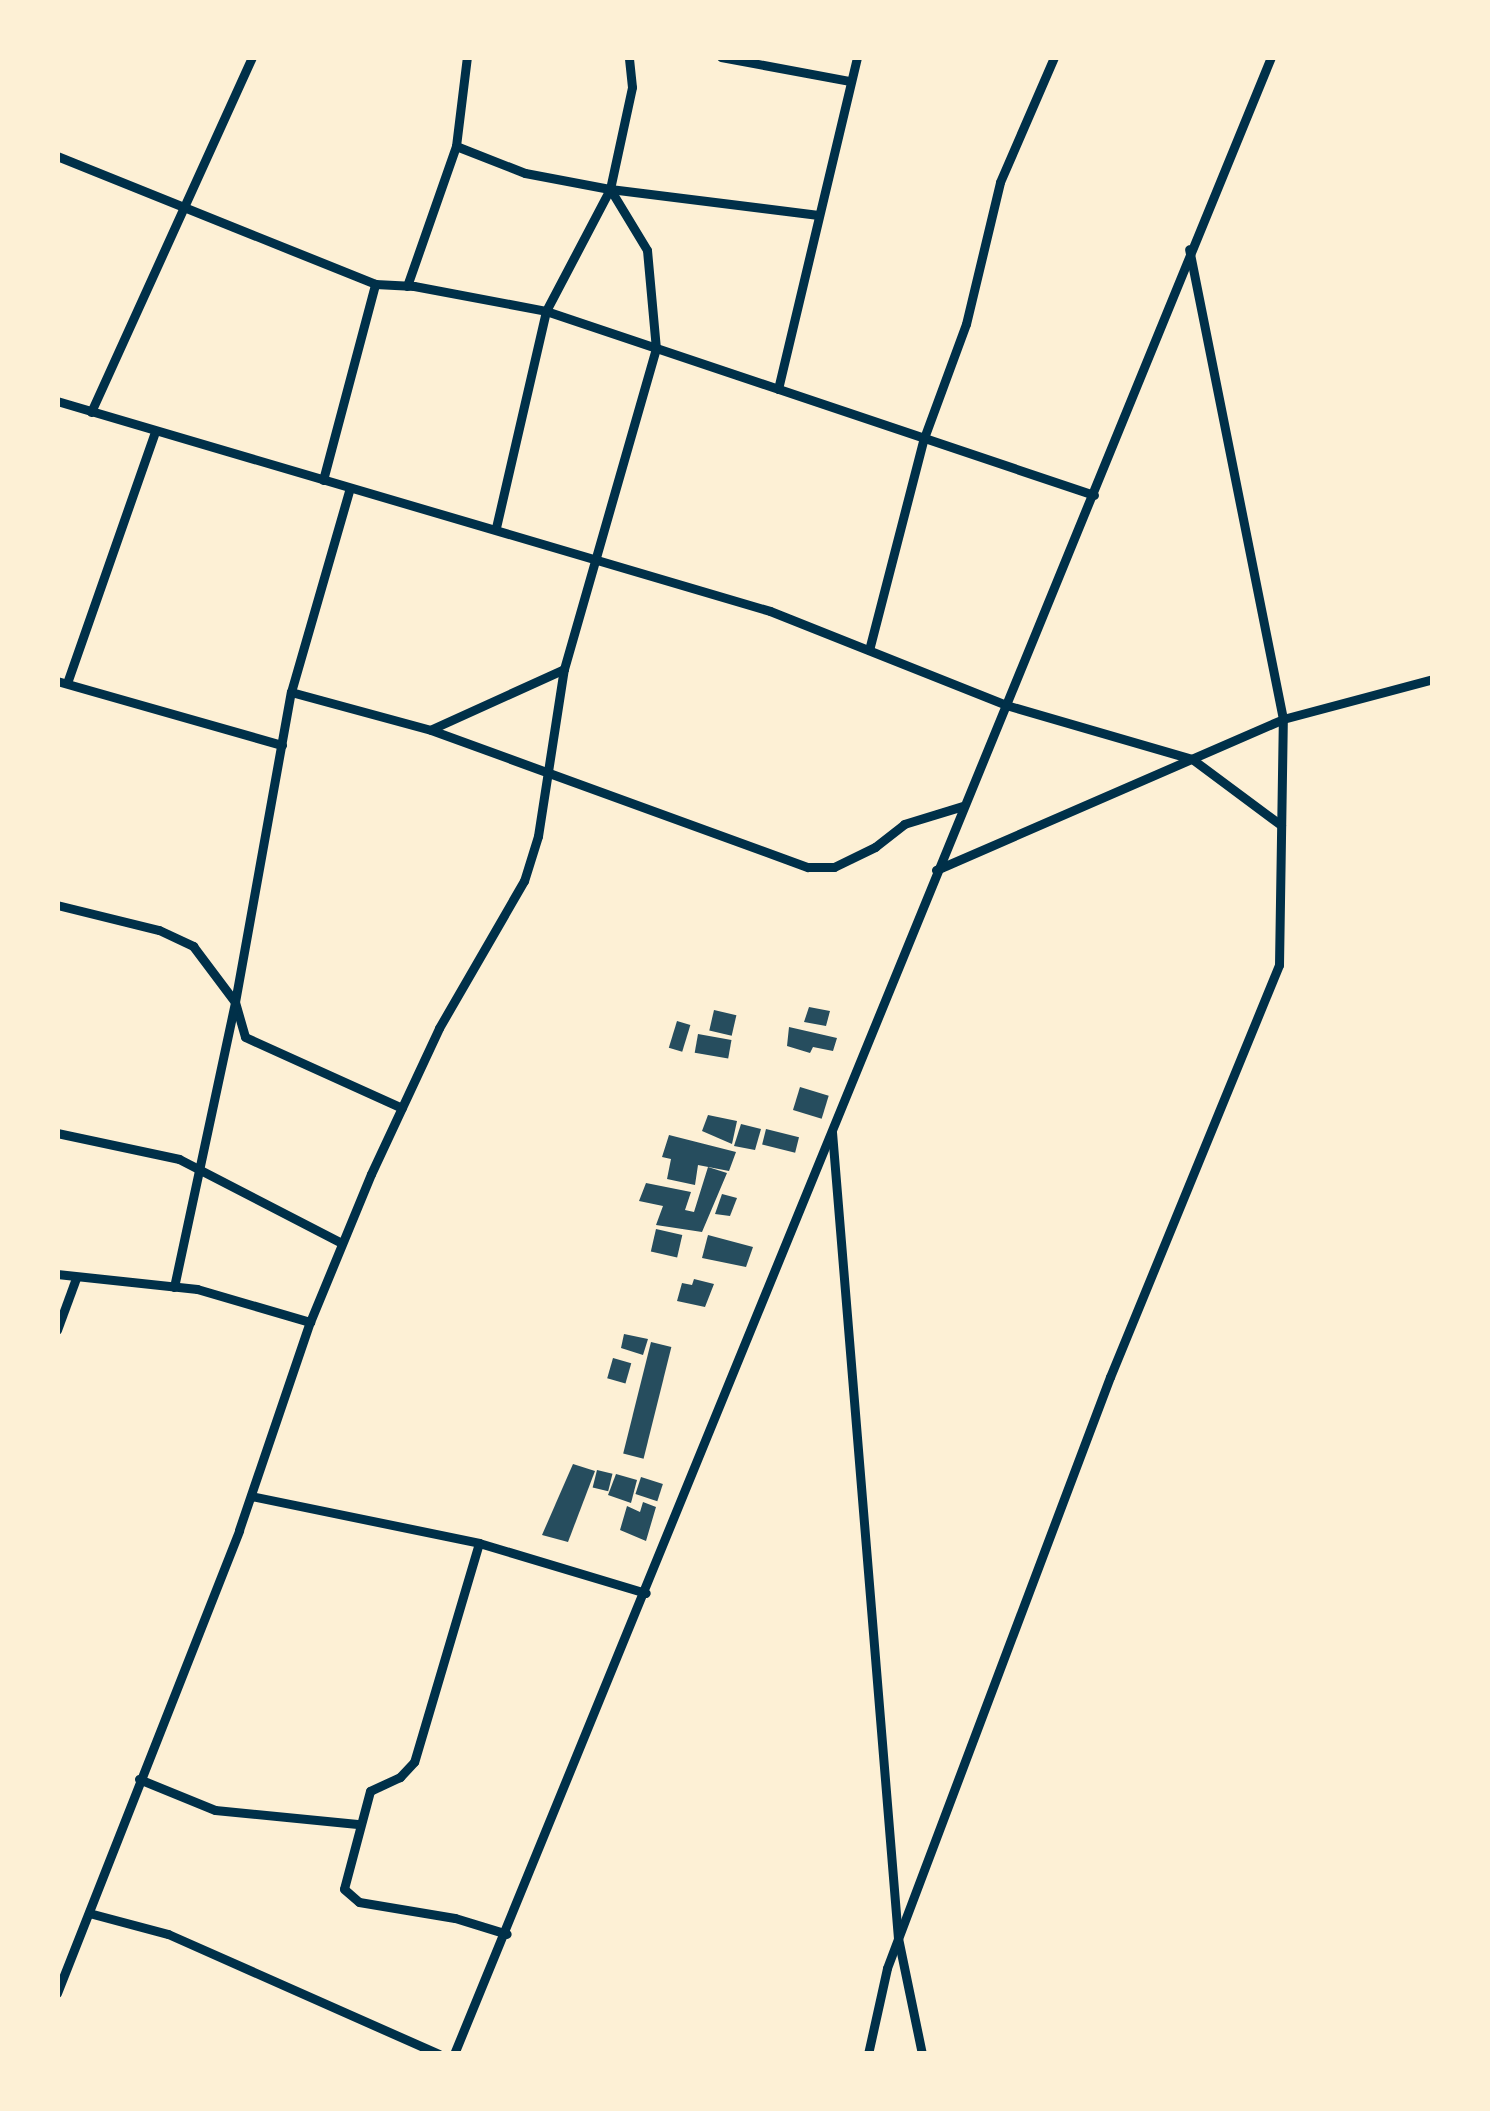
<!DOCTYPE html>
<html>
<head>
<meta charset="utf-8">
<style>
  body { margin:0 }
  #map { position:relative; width:1490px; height:2111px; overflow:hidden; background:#fdf0d5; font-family:Spectral,serif }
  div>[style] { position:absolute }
  .building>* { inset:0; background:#264d5e; transform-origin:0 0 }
  .minor>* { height:9px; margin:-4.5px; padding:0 4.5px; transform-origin:4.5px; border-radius:4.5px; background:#003049 }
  span { translate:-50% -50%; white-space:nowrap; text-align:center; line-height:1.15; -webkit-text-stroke:9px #fdf0d5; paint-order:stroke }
  .frame { position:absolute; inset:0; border:60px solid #fdf0d5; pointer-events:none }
</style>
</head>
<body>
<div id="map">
  <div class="building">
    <i style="clip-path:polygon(809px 1007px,830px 1011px,826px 1026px,804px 1022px)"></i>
    <i style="left:714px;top:1010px;width:23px;height:21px;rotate:13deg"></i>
    <i style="left:677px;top:1021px;width:14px;height:28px;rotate:17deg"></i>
    <i style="clip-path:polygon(789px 1027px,837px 1038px,833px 1051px,813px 1047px,810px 1053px,787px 1046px)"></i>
    <i style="left:698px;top:1034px;width:34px;height:19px;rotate:10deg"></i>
    <i style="left:800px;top:1087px;width:30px;height:24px;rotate:17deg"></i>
    <i style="clip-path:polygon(708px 1115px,737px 1121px,732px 1144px,702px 1131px)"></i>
    <i style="clip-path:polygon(741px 1124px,761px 1129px,755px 1150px,734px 1146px)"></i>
    <i style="left:766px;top:1129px;width:34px;height:16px;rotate:14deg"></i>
    <i style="clip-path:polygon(669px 1135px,736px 1152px,729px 1171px,698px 1165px,695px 1185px,667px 1179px,671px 1159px,662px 1157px)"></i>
    <i style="clip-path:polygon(708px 1167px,727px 1173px,702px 1232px,656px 1225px,663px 1206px,639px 1201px,646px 1183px,691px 1192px,685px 1210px,694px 1212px)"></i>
    <i style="clip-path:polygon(722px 1194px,737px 1198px,730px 1216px,715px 1214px)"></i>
    <i style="left:656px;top:1229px;width:27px;height:23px;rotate:13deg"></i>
    <i style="clip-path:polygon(708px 1235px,753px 1247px,746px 1267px,702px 1258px)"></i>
    <i style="clip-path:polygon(694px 1279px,714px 1284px,705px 1307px,677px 1301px,682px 1283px,692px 1285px)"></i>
    <i style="clip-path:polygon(624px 1334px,648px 1339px,643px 1355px,621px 1348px)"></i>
    <i style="left:651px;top:1342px;width:21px;height:115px;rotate:14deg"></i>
    <i style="left:613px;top:1358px;width:19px;height:21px;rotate:16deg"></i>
    <i style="clip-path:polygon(573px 1464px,595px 1471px,568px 1542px,542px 1535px)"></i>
    <i style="left:597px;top:1470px;width:16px;height:18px;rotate:14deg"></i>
    <i style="clip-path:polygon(616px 1474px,637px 1480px,631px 1503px,608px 1495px)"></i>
    <i style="left:641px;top:1477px;width:23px;height:18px;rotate:18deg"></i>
    <i style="clip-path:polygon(643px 1502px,656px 1507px,646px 1541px,620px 1530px,627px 1506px,640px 1512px)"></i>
  </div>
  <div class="minor">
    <i style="left:721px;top:57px;width:130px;rotate:10.6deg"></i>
    <i style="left:456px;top:146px;width:74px;rotate:21.4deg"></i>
    <i style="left:525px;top:173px;width:86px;rotate:10.7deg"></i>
    <i style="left:610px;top:189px;width:138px;rotate:117.7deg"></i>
    <i style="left:546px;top:311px;width:223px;rotate:103deg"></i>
    <i style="left:57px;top:156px;width:343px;rotate:21.9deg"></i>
    <i style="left:375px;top:284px;width:39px;rotate:3deg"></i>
    <i style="left:414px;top:286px;width:134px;rotate:10.7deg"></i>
    <i style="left:546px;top:311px;width:578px;rotate:18.56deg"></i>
    <i style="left:610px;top:189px;width:210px;rotate:7.1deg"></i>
    <i style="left:407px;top:286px;width:148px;rotate:-70.7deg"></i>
    <i style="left:456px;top:146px;width:90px;rotate:-83deg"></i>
    <i style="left:778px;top:389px;width:341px;rotate:-76.6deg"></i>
    <i style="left:57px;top:401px;width:743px;rotate:16.41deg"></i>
    <i style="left:770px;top:611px;width:254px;rotate:21.7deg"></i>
    <i style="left:1006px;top:705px;width:194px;rotate:16.2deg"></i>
    <i style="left:1192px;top:759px;width:111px;rotate:36.6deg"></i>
    <i style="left:91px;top:412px;width:390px;rotate:-65.6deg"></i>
    <i style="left:323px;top:480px;width:203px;rotate:-75.1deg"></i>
    <i style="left:869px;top:650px;width:219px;rotate:-75.5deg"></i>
    <i style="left:924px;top:438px;width:121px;rotate:-69.8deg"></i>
    <i style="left:966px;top:324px;width:146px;rotate:-76.5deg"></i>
    <i style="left:1000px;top:182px;width:136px;rotate:-66.6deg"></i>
    <i style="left:57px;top:681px;width:234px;rotate:15.9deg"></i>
    <i style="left:67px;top:683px;width:266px;rotate:-70.7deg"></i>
    <i style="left:291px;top:692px;width:145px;rotate:15.2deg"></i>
    <i style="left:431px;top:730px;width:401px;rotate:20deg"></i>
    <i style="left:808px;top:867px;width:26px"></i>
    <i style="left:834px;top:867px;width:46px;rotate:-26deg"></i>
    <i style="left:875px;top:847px;width:37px;rotate:-38deg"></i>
    <i style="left:904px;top:824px;width:62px;rotate:-17deg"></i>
    <i style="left:432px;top:729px;width:145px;rotate:-24.4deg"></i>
    <i style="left:936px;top:870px;width:378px;rotate:-23.5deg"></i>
    <i style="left:1283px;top:719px;width:155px;rotate:-14.9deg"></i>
    <i style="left:57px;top:905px;width:105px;rotate:13.8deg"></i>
    <i style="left:159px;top:930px;width:38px;rotate:25deg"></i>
    <i style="left:193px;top:946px;width:70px;rotate:53.1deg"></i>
    <i style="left:235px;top:1002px;width:36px;rotate:74deg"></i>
    <i style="left:245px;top:1037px;width:172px;rotate:24.3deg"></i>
    <i style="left:832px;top:1132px;width:809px;rotate:85.32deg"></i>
    <i style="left:898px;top:1938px;width:118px;rotate:78.3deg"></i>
    <i style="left:57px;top:1133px;width:125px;rotate:12deg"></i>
    <i style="left:179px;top:1159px;width:183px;rotate:27.3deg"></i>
    <i style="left:57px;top:1274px;width:141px;rotate:6.1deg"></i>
    <i style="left:197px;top:1289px;width:118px;rotate:16.3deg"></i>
    <i style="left:174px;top:1287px;width:291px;rotate:-77.9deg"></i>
    <i style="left:235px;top:1002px;width:315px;rotate:-79.8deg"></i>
    <i style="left:291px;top:692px;width:212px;rotate:-73.9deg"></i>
    <i style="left:57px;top:1330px;width:55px;rotate:-69.9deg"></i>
    <i style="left:251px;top:1496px;width:233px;rotate:11.6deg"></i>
    <i style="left:479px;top:1543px;width:174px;rotate:16.7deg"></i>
    <i style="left:479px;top:1543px;width:228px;rotate:106.5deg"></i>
    <i style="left:414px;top:1762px;width:21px;rotate:133deg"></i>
    <i style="left:400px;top:1777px;width:33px;rotate:155deg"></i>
    <i style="left:370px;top:1791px;width:101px;rotate:104.9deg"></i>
    <i style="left:344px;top:1889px;width:20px;rotate:41deg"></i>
    <i style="left:359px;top:1902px;width:97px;rotate:9.5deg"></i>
    <i style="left:455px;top:1918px;width:54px;rotate:17.1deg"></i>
    <i style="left:139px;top:1779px;width:82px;rotate:22.2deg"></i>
    <i style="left:215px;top:1810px;width:143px;rotate:5.6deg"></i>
    <i style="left:89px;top:1913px;width:82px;rotate:14.9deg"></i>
    <i style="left:168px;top:1934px;width:296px;rotate:23.9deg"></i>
    <i style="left:57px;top:1993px;width:497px;rotate:-68.5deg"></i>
    <i style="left:239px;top:1530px;width:220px;rotate:-71.2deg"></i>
    <i style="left:310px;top:1322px;width:160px;rotate:-67.6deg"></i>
    <i style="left:371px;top:1174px;width:161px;rotate:-65deg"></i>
    <i style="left:439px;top:1028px;width:170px;rotate:-60deg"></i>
    <i style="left:524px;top:881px;width:47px;rotate:-72.7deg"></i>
    <i style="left:538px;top:836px;width:169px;rotate:-81.2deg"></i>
    <i style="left:564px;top:669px;width:333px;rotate:-74deg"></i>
    <i style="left:656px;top:349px;width:99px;rotate:-95.2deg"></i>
    <i style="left:647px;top:250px;width:71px;rotate:-121.2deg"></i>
    <i style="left:610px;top:189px;width:104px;rotate:-77.8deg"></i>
    <i style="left:632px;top:87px;width:30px;rotate:-96deg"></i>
    <i style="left:454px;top:2054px;width:2158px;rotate:-67.75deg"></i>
    <i style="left:868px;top:2054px;width:88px;rotate:-77.5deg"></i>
    <i style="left:887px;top:1968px;width:632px;rotate:-69.33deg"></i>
    <i style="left:1110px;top:1377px;width:445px;rotate:-67.7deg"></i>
    <i style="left:1279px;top:965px;width:246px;rotate:-89.1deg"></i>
    <i style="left:1283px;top:719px;width:479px;rotate:-101.3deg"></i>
  </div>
  <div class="frame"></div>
</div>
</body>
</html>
